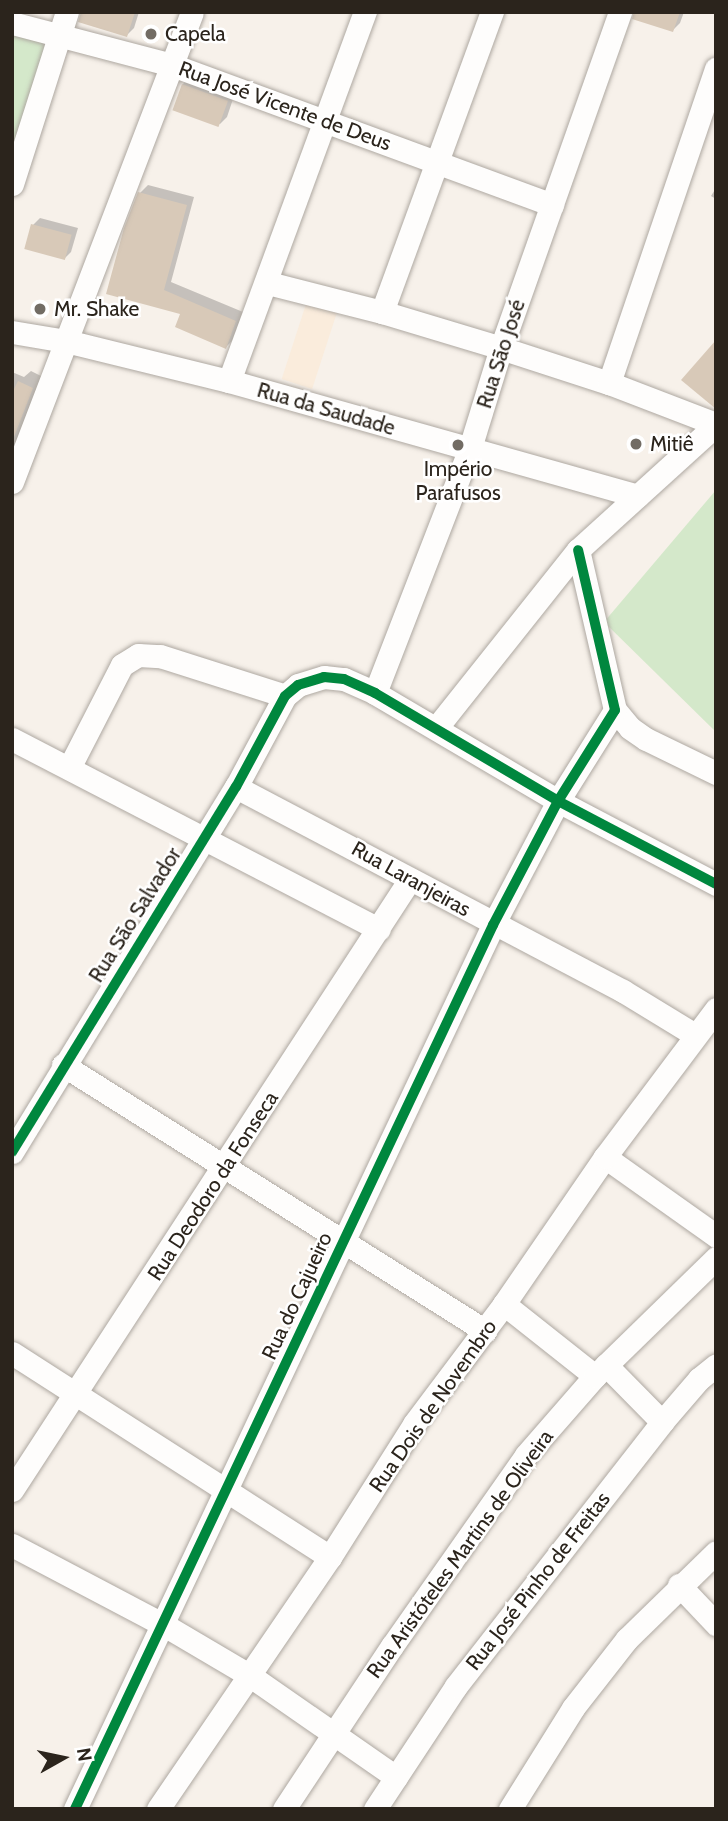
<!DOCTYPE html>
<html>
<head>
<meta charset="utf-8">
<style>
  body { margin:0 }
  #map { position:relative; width:728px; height:1821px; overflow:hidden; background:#f7f1ea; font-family:Cabin,sans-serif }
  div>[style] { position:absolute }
  .built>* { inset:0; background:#faecdc; transform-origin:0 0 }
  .green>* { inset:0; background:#d4e8ca }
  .shadow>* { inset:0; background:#0003 }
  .building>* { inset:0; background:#d8c9b8; transform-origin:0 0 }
  .roads { filter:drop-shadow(0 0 2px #aea8a1) drop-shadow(0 0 2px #aea8a1) }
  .minor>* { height:23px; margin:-11.5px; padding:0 11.5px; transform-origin:11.5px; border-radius:11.5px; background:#fefdfc }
  .cycleway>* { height:10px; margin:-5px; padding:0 5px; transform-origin:5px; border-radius:5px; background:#00873e }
  .dots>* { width:19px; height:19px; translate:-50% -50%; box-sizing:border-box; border:4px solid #fff; border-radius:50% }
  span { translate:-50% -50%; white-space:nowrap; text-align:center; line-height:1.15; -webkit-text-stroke:5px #fff; paint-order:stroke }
  .poi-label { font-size:21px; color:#2b241c }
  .left { translate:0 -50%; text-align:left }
  .street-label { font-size:21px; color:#2b241c }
  .frame { position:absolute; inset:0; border:14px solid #2b241c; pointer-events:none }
  .north { position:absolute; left:28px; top:1723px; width:70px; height:70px; -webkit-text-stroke:5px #fff; paint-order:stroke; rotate:81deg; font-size:19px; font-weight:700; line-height:28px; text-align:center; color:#2b241c }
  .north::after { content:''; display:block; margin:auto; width:24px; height:32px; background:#2b241c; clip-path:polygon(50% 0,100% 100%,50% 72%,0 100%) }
</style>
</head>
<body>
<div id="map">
  <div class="built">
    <i style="left:307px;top:301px;width:32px;height:82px;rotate:18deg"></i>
  </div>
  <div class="green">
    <i style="clip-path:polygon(13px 33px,47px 41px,12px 163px,12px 41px)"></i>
    <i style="clip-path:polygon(716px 490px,716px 732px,604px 622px)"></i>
  </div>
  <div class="shadow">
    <i style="clip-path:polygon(87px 12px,139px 12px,134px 28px,127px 35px)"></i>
    <i style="clip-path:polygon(637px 12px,684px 12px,680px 23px,673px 30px)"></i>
    <i style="clip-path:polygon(190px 77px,235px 93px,227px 117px,220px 124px,175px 109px,183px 84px)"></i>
    <i style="clip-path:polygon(148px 185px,194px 197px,171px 282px,243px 312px,234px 339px,226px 347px,182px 313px,109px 293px,140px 193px)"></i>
    <i style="clip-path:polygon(716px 188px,716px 199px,711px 196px)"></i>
    <i style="clip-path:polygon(40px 218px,78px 228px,71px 252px,64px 259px,33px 225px)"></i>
    <i style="clip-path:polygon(31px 371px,43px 377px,12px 462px,12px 372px,24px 377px)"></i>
  </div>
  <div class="building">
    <i style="clip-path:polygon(81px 12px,135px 12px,127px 37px,78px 22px)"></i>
    <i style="clip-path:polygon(634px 12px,680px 12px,673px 32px,632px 19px)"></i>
    <i style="left:182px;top:84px;width:49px;height:28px;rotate:20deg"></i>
    <i style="clip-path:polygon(138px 192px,187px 205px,164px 290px,236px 321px,226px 349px,175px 327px,180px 314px,106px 294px,124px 228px)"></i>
    <i style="left:31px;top:224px;width:42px;height:26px;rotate:15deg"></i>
    <i style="clip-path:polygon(716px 340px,716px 409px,681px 380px)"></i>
    <i style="clip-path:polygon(18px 381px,33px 388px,12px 442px,12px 393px)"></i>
  </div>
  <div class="roads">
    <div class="minor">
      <i style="left:12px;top:23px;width:165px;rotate:14.7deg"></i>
      <i style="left:172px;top:65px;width:405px;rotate:20.2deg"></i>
      <i style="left:12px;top:184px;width:181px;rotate:-72.3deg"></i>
      <i style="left:268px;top:283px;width:118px;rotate:14.3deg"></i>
      <i style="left:382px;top:312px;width:124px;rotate:16.8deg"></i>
      <i style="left:501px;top:348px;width:114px;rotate:18deg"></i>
      <i style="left:609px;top:383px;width:115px;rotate:21deg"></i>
      <i style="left:382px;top:312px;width:320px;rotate:-69.9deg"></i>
      <i style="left:12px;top:332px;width:55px;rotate:9.5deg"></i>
      <i style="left:66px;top:341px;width:168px;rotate:13.8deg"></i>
      <i style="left:229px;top:381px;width:424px;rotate:15.7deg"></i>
      <i style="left:229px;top:381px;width:393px;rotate:-69.8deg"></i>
      <i style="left:609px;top:383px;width:332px;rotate:-71.2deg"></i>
      <i style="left:12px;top:482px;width:503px;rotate:-69.04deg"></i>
      <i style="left:375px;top:693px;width:263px;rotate:-68.8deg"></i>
      <i style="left:470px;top:448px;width:105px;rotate:-72.8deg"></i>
      <i style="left:501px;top:348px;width:356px;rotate:-70.5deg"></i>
      <i style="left:615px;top:710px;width:23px;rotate:50deg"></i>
      <i style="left:630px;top:728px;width:19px;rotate:35deg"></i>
      <i style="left:646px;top:739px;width:78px;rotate:25.9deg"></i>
      <i style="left:437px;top:727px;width:226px;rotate:-51.5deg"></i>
      <i style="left:578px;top:550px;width:186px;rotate:-42.2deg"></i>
      <i style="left:12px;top:739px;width:413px;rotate:27.4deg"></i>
      <i style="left:69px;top:768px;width:116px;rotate:-62.8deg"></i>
      <i style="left:122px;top:665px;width:19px;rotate:-32deg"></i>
      <i style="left:138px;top:655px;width:22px;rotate:3deg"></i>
      <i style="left:160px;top:656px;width:131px;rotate:17.7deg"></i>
      <i style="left:236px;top:787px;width:437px;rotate:27.8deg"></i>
      <i style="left:623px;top:991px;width:84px;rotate:31.4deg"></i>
      <i style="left:63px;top:1065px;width:499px;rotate:32.2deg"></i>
      <i style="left:12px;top:1152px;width:428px;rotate:-58.5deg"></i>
      <i style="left:236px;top:787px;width:103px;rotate:-61.7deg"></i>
      <i style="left:285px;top:696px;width:17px;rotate:-40deg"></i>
      <i style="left:298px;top:685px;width:27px;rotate:-17deg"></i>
      <i style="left:324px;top:677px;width:20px;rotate:6deg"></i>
      <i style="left:344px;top:679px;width:34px;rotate:24deg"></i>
      <i style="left:375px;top:693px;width:212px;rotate:30.5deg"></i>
      <i style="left:558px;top:801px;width:178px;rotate:27.7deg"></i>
      <i style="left:605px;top:1157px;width:136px;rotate:35.4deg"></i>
      <i style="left:504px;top:1304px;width:116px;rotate:38.4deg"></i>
      <i style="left:12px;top:1353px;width:378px;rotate:32.7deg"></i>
      <i style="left:606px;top:1365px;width:80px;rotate:45.5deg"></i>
      <i style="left:12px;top:1490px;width:729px;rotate:-56.92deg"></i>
      <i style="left:12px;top:1545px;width:172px;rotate:27.8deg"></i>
      <i style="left:164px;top:1625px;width:99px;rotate:30.5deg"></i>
      <i style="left:249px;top:1675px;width:179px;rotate:34.8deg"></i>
      <i style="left:679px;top:1585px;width:54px;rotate:46.5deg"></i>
      <i style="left:75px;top:1809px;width:978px;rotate:-64.69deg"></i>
      <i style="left:493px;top:925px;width:140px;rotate:-62.3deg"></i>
      <i style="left:558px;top:801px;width:107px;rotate:-57.9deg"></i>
      <i style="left:615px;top:710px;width:164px;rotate:-103deg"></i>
      <i style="left:158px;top:1809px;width:305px;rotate:-55.7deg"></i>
      <i style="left:330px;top:1557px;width:157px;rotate:-57.7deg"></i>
      <i style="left:414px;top:1424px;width:150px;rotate:-53.1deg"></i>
      <i style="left:504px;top:1304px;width:178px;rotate:-55.5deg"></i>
      <i style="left:605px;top:1157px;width:185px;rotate:-53.1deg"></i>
      <i style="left:284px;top:1809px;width:196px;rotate:-56.5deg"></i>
      <i style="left:392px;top:1646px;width:233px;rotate:-54.9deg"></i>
      <i style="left:526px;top:1455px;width:105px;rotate:-48.9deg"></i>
      <i style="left:595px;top:1376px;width:169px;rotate:-44.3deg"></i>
      <i style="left:375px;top:1809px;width:147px;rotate:-56.6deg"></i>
      <i style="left:456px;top:1686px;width:335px;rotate:-52deg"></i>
      <i style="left:662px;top:1422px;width:57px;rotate:-49.3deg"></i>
      <i style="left:699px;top:1379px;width:22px;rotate:-39deg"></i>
      <i style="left:510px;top:1809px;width:119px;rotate:-58deg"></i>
      <i style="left:573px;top:1708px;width:88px;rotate:-52deg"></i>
      <i style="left:627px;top:1639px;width:124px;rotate:-44.3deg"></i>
    </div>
  </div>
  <div class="cycleway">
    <i style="left:12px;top:1152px;width:428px;rotate:-58.5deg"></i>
    <i style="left:236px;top:787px;width:103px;rotate:-61.7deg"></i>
    <i style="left:285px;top:696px;width:17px;rotate:-40deg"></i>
    <i style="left:298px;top:685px;width:27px;rotate:-17deg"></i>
    <i style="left:324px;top:677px;width:20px;rotate:6deg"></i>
    <i style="left:344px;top:679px;width:34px;rotate:24deg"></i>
    <i style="left:375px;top:693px;width:212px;rotate:30.5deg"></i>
    <i style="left:558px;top:801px;width:178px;rotate:27.7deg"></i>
    <i style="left:75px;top:1809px;width:978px;rotate:-64.69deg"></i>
    <i style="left:493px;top:925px;width:140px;rotate:-62.3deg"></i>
    <i style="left:558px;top:801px;width:107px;rotate:-57.9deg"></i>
    <i style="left:615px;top:710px;width:164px;rotate:-103deg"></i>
  </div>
  <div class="dots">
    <i style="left:151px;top:34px;background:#726c64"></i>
    <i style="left:40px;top:309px;background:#726c64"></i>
    <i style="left:636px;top:444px;background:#726c64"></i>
    <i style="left:458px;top:445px;background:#726c64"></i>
  </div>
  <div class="poi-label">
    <span class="left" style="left:165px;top:34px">Capela</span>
    <span class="left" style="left:54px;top:309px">Mr. Shake</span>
    <span class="left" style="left:650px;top:444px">Mitiê</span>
    <span style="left:458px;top:481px">Império<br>Parafusos</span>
  </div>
  <div class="street-label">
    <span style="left:285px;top:106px;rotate:20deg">Rua José Vicente de Deus</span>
    <span style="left:501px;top:354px;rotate:-72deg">Rua São José</span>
    <span style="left:326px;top:409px;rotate:16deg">Rua da Saudade</span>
    <span style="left:411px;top:879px;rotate:29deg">Rua Laranjeiras</span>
    <span style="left:135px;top:915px;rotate:-58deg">Rua São Salvador</span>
    <span style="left:213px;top:1186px;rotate:-57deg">Rua Deodoro da Fonseca</span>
    <span style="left:297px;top:1296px;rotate:-65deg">Rua do Cajueiro</span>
    <span style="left:433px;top:1406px;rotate:-55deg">Rua Dois de Novembro</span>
    <span style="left:460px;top:1554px;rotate:-54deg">Rua Aristóteles Martins de Oliveira</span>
    <span style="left:538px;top:1581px;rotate:-52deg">Rua José Pinho de Freitas</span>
  </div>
  <div class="frame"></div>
  <div class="north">N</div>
</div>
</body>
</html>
